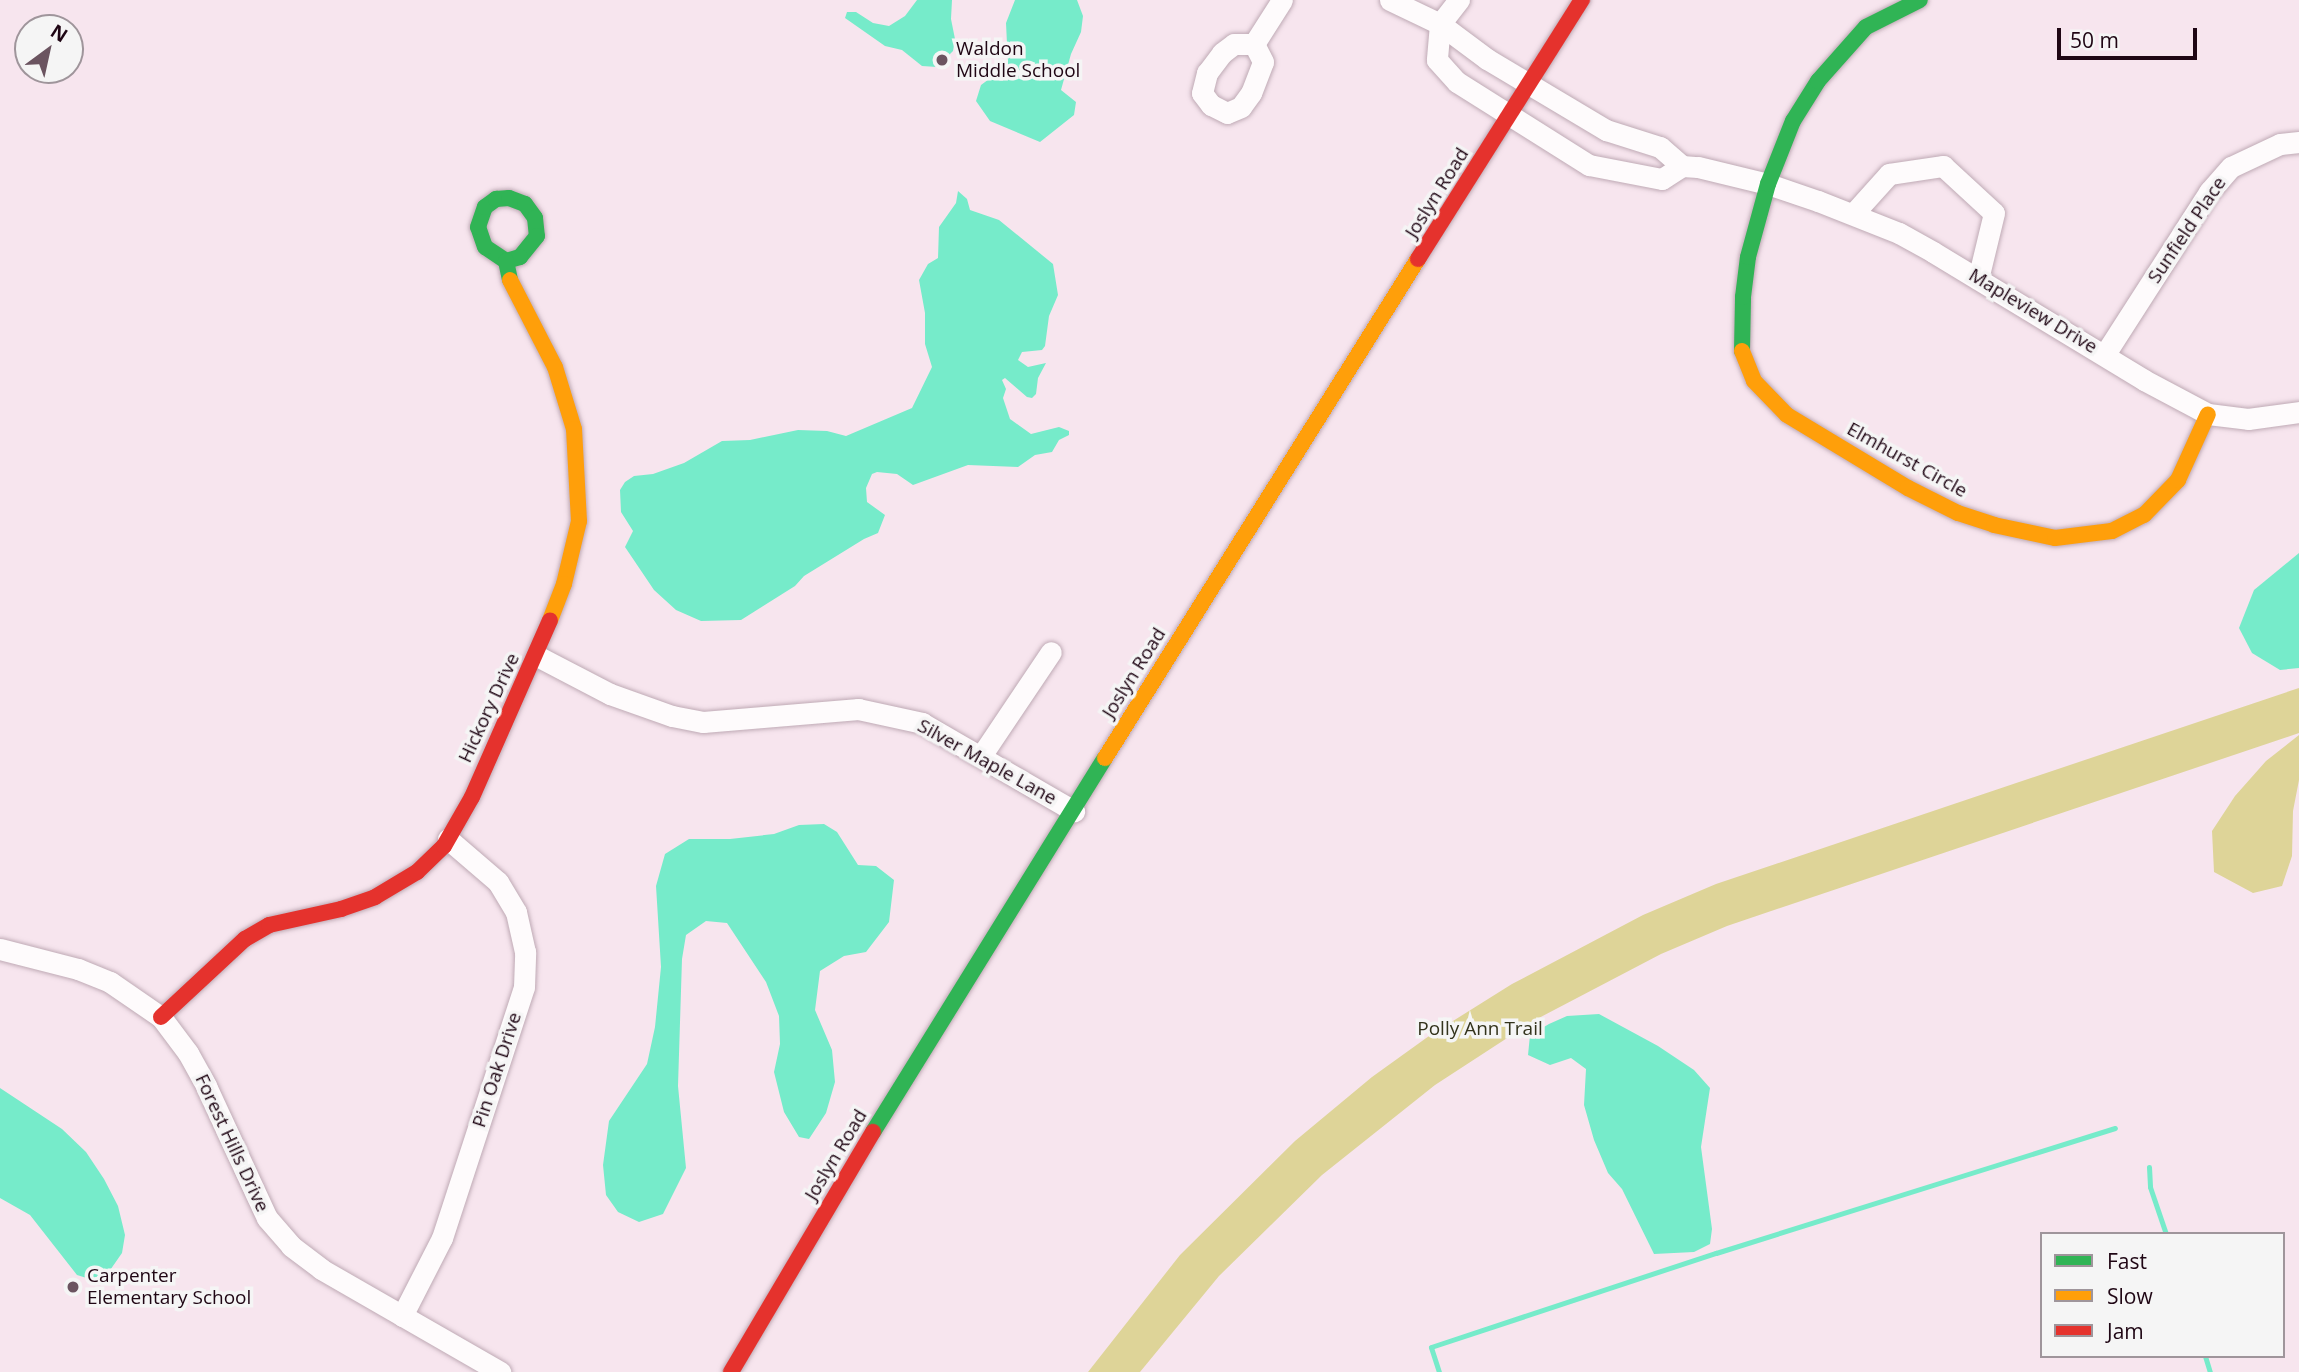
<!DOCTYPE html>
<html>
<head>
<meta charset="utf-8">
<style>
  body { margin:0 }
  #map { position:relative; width:2299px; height:1372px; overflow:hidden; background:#f7e5ee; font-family:"Open Sans",sans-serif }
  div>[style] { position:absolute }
  .green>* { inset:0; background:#ded498 }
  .water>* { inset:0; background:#76ebca }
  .stream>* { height:5px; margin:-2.5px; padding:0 2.5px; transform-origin:2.5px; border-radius:2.5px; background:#76ebca }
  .roads { filter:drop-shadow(0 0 2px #bfaab5) drop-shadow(0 0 2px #bfaab5) }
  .street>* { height:21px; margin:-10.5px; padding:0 10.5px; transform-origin:10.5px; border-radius:10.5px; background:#fefbfc }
  .fast>* { height:16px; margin:-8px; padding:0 8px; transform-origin:8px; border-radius:8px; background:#30b455 }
  .slow>* { height:16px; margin:-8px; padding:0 8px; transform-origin:8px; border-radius:8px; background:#ff9f0a }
  .jam>* { height:16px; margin:-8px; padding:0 8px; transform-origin:8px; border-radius:8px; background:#e5322d }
  .dots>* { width:19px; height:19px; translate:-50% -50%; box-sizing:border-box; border:4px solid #f5f5f5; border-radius:50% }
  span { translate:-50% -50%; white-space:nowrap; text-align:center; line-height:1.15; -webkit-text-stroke:7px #f5f5f5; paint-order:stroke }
  .poi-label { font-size:19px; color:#1f0614 }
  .left { translate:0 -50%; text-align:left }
  .street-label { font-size:19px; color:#1f0614 }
  .park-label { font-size:19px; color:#33331c }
  .legend { position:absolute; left:2040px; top:1232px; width:245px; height:126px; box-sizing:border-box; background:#f5f5f5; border:2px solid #9f959b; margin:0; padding:9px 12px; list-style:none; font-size:21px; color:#1f0614 }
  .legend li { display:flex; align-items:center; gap:14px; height:35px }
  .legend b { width:35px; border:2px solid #9f959b }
  .north { position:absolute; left:14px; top:14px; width:70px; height:70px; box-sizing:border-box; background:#f5f5f5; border:2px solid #9f959b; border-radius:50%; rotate:33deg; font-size:19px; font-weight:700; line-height:28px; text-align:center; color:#1f0614 }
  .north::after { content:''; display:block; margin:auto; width:24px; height:32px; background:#6b5460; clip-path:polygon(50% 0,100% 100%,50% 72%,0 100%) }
  .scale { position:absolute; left:2057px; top:28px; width:140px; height:32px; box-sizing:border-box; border:4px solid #1f0614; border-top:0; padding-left:9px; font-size:21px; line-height:24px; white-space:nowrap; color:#1f0614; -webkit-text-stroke:5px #f5f5f5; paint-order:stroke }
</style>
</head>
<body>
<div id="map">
  <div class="green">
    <i style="clip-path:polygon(2299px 688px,2299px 733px,1727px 926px,1661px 954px,1535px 1020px,1435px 1085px,1322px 1175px,1219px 1276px,1140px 1372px,1088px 1372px,1180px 1255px,1295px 1141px,1372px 1077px,1429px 1036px,1512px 984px,1643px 915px,1716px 884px)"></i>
    <i style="clip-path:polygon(2299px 735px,2299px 780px,2293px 811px,2292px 856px,2282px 886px,2253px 893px,2214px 872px,2212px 831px,2235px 796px,2266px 761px)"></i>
  </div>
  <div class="water">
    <i style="clip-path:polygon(917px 0,952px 0,951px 19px,955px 39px,953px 51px,937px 67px,922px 66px,902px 50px,885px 46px,845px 18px,847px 12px,856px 12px,873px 23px,889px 26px,905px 16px)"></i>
    <i style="clip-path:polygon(1015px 0,1077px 0,1083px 16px,1081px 32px,1071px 54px,1061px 90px,1076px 102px,1074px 115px,1040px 142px,990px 121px,976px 101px,981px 85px,1008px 65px,1006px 23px)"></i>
    <i style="clip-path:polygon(958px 191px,967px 199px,970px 210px,999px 220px,1053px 264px,1058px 295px,1049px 316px,1045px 346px,1042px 350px,1022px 352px,1018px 360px,1028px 367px,1046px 363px,1038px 378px,1036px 394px,1032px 398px,1027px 397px,1005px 378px,1002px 380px,1006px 389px,1003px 398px,1010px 419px,1031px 434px,1059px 427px,1069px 431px,1069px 435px,1059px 440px,1052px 452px,1035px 455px,1018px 467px,968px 465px,913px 485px,897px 474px,877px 472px,872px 474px,866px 488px,867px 502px,885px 515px,878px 533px,864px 539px,804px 576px,795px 586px,741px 620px,701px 621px,676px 610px,654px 590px,625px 547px,633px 531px,621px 512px,620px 490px,625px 482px,634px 476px,653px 474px,684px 463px,722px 441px,750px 440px,798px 430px,827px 431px,846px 436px,912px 408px,932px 367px,925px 344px,925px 313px,919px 280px,928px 264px,938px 258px,939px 227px,956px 203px)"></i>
    <i style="clip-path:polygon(2299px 553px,2299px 668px,2280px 670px,2252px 653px,2239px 628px,2254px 590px)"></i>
    <i style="clip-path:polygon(824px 824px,837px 832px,858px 865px,876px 866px,894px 880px,889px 922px,866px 952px,844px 956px,820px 971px,815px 1010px,832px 1050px,835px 1082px,826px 1113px,809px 1139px,799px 1137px,784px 1112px,774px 1072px,780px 1044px,779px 1016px,766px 982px,727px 923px,706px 921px,686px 935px,682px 959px,678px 1086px,686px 1168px,663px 1214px,639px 1222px,618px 1212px,606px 1195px,603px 1165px,609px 1121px,647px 1064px,655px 1027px,661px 967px,656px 886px,665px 854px,689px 839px,730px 839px,774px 834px,799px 825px)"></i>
    <i style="clip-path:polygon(1599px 1014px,1658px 1046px,1694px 1070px,1710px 1088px,1701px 1147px,1712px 1229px,1710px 1244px,1694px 1252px,1654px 1254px,1622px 1189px,1608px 1173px,1594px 1140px,1584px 1105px,1586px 1069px,1571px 1058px,1550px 1065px,1528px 1055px,1530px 1035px,1549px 1024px,1567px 1016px)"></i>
    <i style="clip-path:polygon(0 1088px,62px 1129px,86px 1152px,104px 1179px,118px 1206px,125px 1235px,122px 1253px,106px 1276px,93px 1280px,77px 1275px,30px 1215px,0 1198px)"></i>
  </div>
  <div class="stream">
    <i style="left:2149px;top:1167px;width:20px;rotate:87deg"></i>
    <i style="left:2150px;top:1187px;width:50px;rotate:71.2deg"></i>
    <i style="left:2205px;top:1356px;width:17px;rotate:73deg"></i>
    <i style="left:1439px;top:1372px;width:26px;rotate:-108deg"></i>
    <i style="left:1431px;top:1347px;width:300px;rotate:-18.3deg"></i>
    <i style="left:1716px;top:1253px;width:418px;rotate:-17.4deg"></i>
  </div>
  <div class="roads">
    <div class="street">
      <i style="left:1390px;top:0;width:55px;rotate:25.6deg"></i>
      <i style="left:1440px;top:24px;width:59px;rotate:36.7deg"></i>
      <i style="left:1487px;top:59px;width:139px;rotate:30.8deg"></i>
      <i style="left:1606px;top:130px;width:57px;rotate:17.5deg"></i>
      <i style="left:1660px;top:147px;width:29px;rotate:41deg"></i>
      <i style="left:1440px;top:24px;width:36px;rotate:95deg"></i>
      <i style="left:1437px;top:60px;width:30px;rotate:48deg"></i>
      <i style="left:1457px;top:82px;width:156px;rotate:32.2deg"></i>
      <i style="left:1589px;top:165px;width:74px;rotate:10.9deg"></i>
      <i style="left:1662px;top:179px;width:24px;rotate:-33deg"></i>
      <i style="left:1682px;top:166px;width:16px;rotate:4deg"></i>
      <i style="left:1698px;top:167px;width:72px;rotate:13.7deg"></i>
      <i style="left:1768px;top:184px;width:53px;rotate:18.8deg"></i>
      <i style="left:1818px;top:201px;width:87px;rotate:21.6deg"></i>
      <i style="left:1899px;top:233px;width:39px;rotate:29deg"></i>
      <i style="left:1933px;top:252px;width:247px;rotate:31.2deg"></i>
      <i style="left:2144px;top:380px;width:72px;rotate:28deg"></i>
      <i style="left:2208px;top:414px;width:40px;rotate:7.1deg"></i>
      <i style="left:2248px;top:419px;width:51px;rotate:-7.8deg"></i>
      <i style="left:1440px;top:24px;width:31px;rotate:-52deg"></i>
      <i style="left:1234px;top:44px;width:20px"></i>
      <i style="left:1254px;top:44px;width:20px;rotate:63deg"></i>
      <i style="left:1263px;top:62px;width:33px;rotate:111deg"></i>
      <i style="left:1251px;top:93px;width:17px;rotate:126deg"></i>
      <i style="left:1241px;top:107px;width:15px;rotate:157deg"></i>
      <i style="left:1227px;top:113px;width:18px;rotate:-153deg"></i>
      <i style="left:1211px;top:105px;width:15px;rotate:-127deg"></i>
      <i style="left:1202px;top:93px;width:21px;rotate:-76deg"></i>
      <i style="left:1207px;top:73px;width:25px;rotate:-53deg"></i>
      <i style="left:1222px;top:53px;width:15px;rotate:-37deg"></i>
      <i style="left:1254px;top:44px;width:52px;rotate:-57.5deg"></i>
      <i style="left:1853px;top:214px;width:54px;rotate:-48deg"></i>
      <i style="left:1889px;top:174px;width:55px;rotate:-8.4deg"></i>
      <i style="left:1943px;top:166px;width:69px;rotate:42.7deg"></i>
      <i style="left:1994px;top:213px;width:68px;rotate:103.6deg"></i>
      <i style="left:2105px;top:354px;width:193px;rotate:-57.3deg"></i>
      <i style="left:2209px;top:192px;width:33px;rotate:-49deg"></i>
      <i style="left:2231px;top:167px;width:54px;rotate:-25.1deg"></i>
      <i style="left:2280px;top:144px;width:19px;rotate:-6deg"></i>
      <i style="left:537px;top:656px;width:82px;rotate:27.5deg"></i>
      <i style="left:610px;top:694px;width:66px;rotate:19.5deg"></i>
      <i style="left:672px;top:716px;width:32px;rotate:11deg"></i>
      <i style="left:703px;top:722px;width:156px;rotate:-4.8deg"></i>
      <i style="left:858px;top:709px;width:66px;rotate:12.3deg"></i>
      <i style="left:922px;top:723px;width:176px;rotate:30.1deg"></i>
      <i style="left:981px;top:756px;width:125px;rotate:-56.1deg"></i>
      <i style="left:0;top:949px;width:81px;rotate:14.4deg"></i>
      <i style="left:78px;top:969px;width:35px;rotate:22deg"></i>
      <i style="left:110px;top:982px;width:62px;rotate:34.5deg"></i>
      <i style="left:161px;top:1017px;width:45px;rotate:53.1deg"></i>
      <i style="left:188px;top:1053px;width:38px;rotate:61deg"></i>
      <i style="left:206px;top:1086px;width:145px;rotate:65.2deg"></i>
      <i style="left:267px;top:1218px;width:37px;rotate:49deg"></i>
      <i style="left:291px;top:1246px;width:38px;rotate:37deg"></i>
      <i style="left:321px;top:1269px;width:207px;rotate:29.9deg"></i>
      <i style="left:402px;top:1316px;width:88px;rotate:-62.9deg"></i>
      <i style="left:442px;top:1238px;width:264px;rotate:-71.9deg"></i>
      <i style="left:524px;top:987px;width:35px;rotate:-88deg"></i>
      <i style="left:525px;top:952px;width:41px;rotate:-102.7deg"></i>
      <i style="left:516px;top:912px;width:35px;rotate:-121deg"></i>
      <i style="left:498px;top:882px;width:66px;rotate:-139.3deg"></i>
    </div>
    <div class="fast">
      <i style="left:506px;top:261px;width:25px;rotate:-146deg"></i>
      <i style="left:485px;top:247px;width:21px;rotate:-109deg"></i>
      <i style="left:478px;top:227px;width:21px;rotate:-71deg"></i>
      <i style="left:485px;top:207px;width:14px;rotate:-36deg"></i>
      <i style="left:496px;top:199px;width:13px;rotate:-4deg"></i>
      <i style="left:509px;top:198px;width:17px;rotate:21deg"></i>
      <i style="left:525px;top:204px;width:17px;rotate:54deg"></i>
      <i style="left:535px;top:218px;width:18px;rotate:84deg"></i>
      <i style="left:537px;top:236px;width:27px;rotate:129deg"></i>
      <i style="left:520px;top:257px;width:15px;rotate:164deg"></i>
      <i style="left:506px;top:261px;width:19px;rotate:78deg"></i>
      <i style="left:1742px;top:351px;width:54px;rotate:-88.9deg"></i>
      <i style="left:1743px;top:297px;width:40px;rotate:-82.9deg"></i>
      <i style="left:1748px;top:257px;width:76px;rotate:-74.7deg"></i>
      <i style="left:1768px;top:184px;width:68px;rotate:-68.4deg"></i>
      <i style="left:1793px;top:121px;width:47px;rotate:-58deg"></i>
      <i style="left:1818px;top:81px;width:72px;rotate:-48.4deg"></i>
      <i style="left:1866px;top:27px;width:60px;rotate:-26.6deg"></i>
      <i style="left:873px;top:1132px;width:440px;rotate:-58.2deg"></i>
    </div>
    <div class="slow">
      <i style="left:510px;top:280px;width:98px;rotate:62.7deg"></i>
      <i style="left:555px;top:367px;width:65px;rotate:73deg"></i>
      <i style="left:574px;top:429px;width:92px;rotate:86.9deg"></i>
      <i style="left:579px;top:521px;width:65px;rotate:103.4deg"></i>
      <i style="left:564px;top:584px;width:39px;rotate:111deg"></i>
      <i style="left:1742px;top:351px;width:32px;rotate:68deg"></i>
      <i style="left:1754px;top:381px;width:47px;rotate:45.9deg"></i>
      <i style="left:1787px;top:415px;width:141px;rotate:31.1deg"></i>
      <i style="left:1908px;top:488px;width:56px;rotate:26.6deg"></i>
      <i style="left:1958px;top:513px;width:38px;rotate:18deg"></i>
      <i style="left:1994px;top:525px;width:62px;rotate:12deg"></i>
      <i style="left:2055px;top:538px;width:57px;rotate:-7deg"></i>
      <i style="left:2112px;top:531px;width:36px;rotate:-27deg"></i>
      <i style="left:2144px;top:515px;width:49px;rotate:-45.8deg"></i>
      <i style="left:2178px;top:480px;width:72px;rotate:-65.6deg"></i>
      <i style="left:1105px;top:758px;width:589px;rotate:-57.9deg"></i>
    </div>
    <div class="jam">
      <i style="left:1418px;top:259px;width:307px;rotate:-57.7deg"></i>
      <i style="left:161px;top:1017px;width:115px;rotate:-42.9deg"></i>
      <i style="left:245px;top:939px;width:28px;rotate:-30deg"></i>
      <i style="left:269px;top:925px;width:74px;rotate:-12.5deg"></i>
      <i style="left:341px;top:909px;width:36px;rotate:-19deg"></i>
      <i style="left:375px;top:897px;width:49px;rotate:-30.8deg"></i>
      <i style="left:417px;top:872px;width:37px;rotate:-44deg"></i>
      <i style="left:444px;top:846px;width:56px;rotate:-60.3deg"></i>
      <i style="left:472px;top:797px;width:193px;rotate:-66.2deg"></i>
      <i style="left:731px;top:1372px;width:279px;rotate:-59.4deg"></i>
    </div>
  </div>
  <div class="dots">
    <i style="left:942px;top:60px;background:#6b5460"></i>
    <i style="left:73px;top:1287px;background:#6b5460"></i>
  </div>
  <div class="poi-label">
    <span class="left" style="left:956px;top:60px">Waldon<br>Middle School</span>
    <span class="left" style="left:87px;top:1287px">Carpenter<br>Elementary School</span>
  </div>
  <div class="street-label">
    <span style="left:1437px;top:193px;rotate:-58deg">Joslyn Road</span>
    <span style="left:2187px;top:230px;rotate:-56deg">Sunfield Place</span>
    <span style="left:2033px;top:311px;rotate:31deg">Mapleview Drive</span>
    <span style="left:1907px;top:460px;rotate:29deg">Elmhurst Circle</span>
    <span style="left:1134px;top:673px;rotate:-58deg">Joslyn Road</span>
    <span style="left:489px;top:708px;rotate:-65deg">Hickory Drive</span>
    <span style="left:987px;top:762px;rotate:29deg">Silver Maple Lane</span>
    <span style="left:497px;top:1070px;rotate:-72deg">Pin Oak Drive</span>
    <span style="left:232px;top:1143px;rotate:65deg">Forest Hills Drive</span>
    <span style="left:836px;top:1155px;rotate:-59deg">Joslyn Road</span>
  </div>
  <div class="park-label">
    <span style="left:1480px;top:1029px">Polly Ann Trail</span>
  </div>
  <ul class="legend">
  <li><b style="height:9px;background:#30b455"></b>Fast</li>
  <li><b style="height:9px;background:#ff9f0a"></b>Slow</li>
  <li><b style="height:9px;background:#e5322d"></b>Jam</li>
  </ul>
  <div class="north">N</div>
  <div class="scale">50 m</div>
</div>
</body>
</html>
